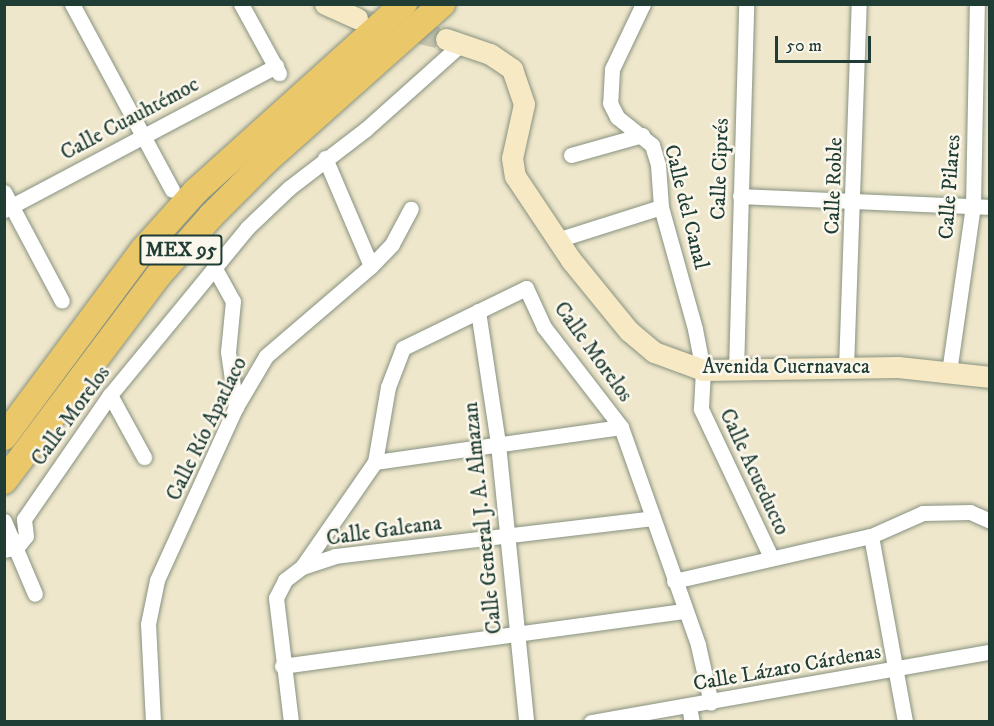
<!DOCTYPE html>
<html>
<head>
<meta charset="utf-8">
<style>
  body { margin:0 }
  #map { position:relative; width:994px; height:726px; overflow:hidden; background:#efe7cb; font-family:"IM FELL DW Pica",serif }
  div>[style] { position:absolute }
  .secondary-tunnel>* { height:21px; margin-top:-10.5px; transform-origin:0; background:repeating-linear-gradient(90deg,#c5c5ad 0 21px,transparent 0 31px) }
  .roads { filter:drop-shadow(0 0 2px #879280) drop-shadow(0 0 2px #879280) }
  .minor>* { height:15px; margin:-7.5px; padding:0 7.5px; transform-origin:7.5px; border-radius:7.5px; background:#fff }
  .secondary>* { height:21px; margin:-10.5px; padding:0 10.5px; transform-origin:10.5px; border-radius:10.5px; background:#f7e9c3 }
  .trunk>* { height:26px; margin:-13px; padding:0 13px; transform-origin:13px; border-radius:13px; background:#eac769 }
  span { translate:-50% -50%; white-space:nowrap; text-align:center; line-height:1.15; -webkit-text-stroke:5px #fbf7ec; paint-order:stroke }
  .shield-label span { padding:2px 4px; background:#fbf7ec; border:2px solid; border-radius:4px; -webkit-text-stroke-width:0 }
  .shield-label { font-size:20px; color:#1f3d34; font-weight:700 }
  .street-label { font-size:21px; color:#1f3d34 }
  .frame { position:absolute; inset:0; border:6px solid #1f3d34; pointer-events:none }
  .scale { position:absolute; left:775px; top:36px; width:96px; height:27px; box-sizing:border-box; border:3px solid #1f3d34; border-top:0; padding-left:8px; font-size:18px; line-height:21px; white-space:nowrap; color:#1f3d34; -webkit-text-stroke:4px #fbf7ec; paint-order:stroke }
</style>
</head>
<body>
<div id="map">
  <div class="secondary-tunnel">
    <i style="left:357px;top:18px;width:91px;rotate:13.3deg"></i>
  </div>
  <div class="roads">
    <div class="minor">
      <i style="left:72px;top:4px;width:211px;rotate:61.7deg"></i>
      <i style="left:241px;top:4px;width:79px;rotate:61.2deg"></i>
      <i style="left:643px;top:4px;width:72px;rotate:115.5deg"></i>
      <i style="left:612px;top:69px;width:34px;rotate:93deg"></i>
      <i style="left:610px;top:103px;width:16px;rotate:63deg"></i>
      <i style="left:617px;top:117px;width:45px;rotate:38.7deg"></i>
      <i style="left:652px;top:145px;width:21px;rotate:73deg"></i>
      <i style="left:658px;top:165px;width:42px;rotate:85.9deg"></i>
      <i style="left:661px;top:207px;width:127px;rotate:74.4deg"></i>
      <i style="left:695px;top:329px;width:42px;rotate:79deg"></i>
      <i style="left:703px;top:370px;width:39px;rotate:93deg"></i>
      <i style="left:701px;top:409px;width:164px;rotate:64.7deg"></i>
      <i style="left:571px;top:155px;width:74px;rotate:-15.7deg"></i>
      <i style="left:325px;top:158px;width:117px;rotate:66.9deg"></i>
      <i style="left:4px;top:192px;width:123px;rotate:62deg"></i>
      <i style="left:740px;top:196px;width:250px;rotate:2.5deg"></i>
      <i style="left:4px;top:210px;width:308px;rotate:-27.9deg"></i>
      <i style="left:557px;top:240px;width:109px;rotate:-17.6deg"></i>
      <i style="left:214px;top:267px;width:39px;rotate:61deg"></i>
      <i style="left:233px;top:301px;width:51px;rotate:95.6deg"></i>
      <i style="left:228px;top:352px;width:56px;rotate:81.7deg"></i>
      <i style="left:478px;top:311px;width:134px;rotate:81.4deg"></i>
      <i style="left:498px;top:444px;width:279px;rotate:84.2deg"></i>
      <i style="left:846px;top:368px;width:364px;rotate:-88deg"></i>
      <i style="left:736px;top:371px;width:367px;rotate:-88.4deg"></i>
      <i style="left:949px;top:372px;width:168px;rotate:-81.8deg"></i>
      <i style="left:973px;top:206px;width:202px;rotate:-88.9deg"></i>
      <i style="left:110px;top:395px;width:71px;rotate:61.3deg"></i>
      <i style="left:375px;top:462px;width:248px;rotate:-8.1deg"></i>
      <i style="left:4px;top:521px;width:79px;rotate:67deg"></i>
      <i style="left:871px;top:536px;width:189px;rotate:79.6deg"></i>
      <i style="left:4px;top:550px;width:13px;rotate:-13deg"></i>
      <i style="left:17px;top:547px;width:14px;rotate:-51deg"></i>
      <i style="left:26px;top:536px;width:17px;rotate:-97deg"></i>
      <i style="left:24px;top:519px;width:151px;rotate:-55.3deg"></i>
      <i style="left:110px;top:395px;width:216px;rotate:-50.6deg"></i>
      <i style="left:247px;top:228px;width:58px;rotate:-43.6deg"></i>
      <i style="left:289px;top:188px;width:97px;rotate:-37.5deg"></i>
      <i style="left:366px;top:129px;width:127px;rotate:-41.8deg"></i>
      <i style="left:302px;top:567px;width:128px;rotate:-55.2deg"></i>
      <i style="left:375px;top:462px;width:76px;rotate:-80.2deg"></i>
      <i style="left:388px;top:387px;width:42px;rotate:-69deg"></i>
      <i style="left:403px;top:348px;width:137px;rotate:-26deg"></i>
      <i style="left:526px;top:288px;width:43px;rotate:65.2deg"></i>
      <i style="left:544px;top:327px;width:126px;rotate:52.4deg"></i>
      <i style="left:621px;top:427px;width:231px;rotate:70.5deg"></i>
      <i style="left:698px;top:645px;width:59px;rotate:77.4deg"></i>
      <i style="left:674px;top:581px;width:202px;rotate:-12.9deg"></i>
      <i style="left:871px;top:536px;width:57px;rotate:-23.9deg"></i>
      <i style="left:923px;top:513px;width:47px;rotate:-1.2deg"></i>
      <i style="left:970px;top:512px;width:22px;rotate:24deg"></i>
      <i style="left:282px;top:666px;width:407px;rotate:-7.8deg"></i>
      <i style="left:689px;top:707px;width:15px;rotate:79deg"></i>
      <i style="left:153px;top:722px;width:98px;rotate:-92.9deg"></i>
      <i style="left:148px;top:624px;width:45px;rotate:-78.4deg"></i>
      <i style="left:157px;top:580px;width:190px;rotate:-65.5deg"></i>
      <i style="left:236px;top:407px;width:59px;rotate:-59.5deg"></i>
      <i style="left:266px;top:356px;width:138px;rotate:-40.6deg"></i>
      <i style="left:371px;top:266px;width:30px;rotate:-46deg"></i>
      <i style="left:392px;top:244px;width:40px;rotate:-62deg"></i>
      <i style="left:291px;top:722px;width:125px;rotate:-96.9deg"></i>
      <i style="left:276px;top:598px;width:20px;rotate:-63deg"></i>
      <i style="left:285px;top:580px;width:21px;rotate:-37deg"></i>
      <i style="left:302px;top:567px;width:35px;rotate:-18deg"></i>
      <i style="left:335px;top:556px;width:319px;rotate:-6.8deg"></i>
      <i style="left:591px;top:722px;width:405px;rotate:-10deg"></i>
    </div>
    <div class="secondary">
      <i style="left:325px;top:4px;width:35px;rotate:24deg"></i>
      <i style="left:446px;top:39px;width:46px;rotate:18.8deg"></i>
      <i style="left:490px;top:54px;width:27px;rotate:34deg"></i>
      <i style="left:512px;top:69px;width:37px;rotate:71deg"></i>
      <i style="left:524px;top:104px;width:55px;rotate:102.5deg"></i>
      <i style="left:512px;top:158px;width:18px;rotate:81deg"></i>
      <i style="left:515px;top:176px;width:101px;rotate:56.3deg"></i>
      <i style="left:571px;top:260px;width:92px;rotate:50.8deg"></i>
      <i style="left:629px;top:331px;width:33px;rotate:40deg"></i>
      <i style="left:654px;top:352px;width:52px;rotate:20.2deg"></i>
      <i style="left:703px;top:370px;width:195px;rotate:-0.9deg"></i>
      <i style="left:898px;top:367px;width:93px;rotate:6.2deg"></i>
    </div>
    <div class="trunk">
      <i style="left:4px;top:437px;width:233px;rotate:-53.4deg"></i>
      <i style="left:143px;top:250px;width:79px;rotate:-48.1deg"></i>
      <i style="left:196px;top:191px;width:280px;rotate:-42deg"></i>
      <i style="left:4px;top:481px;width:256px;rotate:-53.1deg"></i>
      <i style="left:158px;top:276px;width:80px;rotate:-48.5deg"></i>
      <i style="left:211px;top:216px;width:78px;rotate:-45deg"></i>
      <i style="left:266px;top:161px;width:236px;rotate:-41.7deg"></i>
    </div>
  </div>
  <div class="shield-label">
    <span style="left:181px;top:250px">MEX 95</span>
  </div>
  <div class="street-label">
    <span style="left:130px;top:119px;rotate:-28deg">Calle Cuauhtémoc</span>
    <span style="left:720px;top:169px;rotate:-88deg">Calle Ciprés</span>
    <span style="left:834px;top:186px;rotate:-88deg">Calle Roble</span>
    <span style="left:950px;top:187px;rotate:-86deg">Calle Pilares</span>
    <span style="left:686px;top:207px;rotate:76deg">Calle del Canal</span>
    <span style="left:593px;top:352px;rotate:54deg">Calle Morelos</span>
    <span style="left:786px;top:367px">Avenida Cuernavaca</span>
    <span style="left:71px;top:416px;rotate:-54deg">Calle Morelos</span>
    <span style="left:207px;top:429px;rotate:-64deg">Calle Río Apatlaco</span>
    <span style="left:754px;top:472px;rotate:65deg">Calle Acueducto</span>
    <span style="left:483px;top:518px;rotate:-96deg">Calle General J. A. Almazan</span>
    <span style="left:384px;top:531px;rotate:-8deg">Calle Galeana</span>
    <span style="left:787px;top:668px;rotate:-10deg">Calle Lázaro Cárdenas</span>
  </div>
  <div class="frame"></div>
  <div class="scale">50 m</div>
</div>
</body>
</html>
